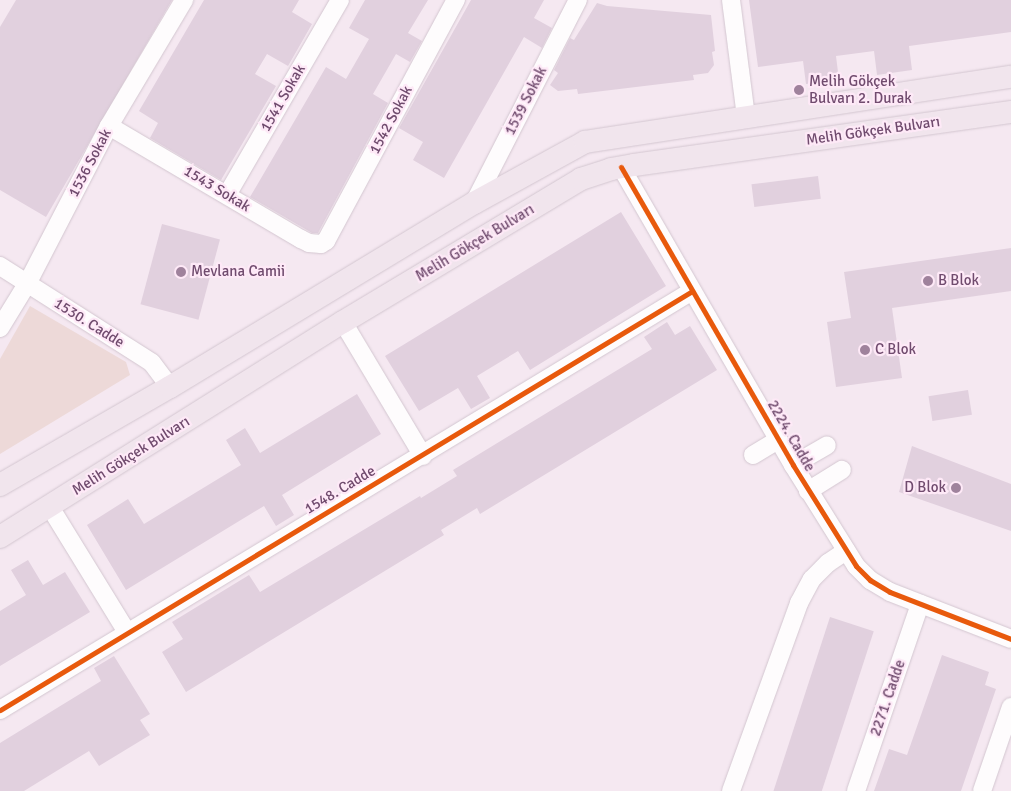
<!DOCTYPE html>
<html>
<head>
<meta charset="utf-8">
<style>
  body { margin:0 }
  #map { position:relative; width:1011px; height:791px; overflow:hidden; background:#f5e8f1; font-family:Signika,sans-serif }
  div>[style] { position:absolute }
  .green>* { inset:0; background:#edd9d8 }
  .building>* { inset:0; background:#e1d0de; transform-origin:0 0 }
  .roads { filter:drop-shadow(0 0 1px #d3c6d0) drop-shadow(0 0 1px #d3c6d0) }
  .minor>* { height:18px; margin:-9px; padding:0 9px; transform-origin:9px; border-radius:9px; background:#fefcfd }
  .major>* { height:22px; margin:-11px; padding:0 11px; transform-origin:11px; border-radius:11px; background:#f1e5ed }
  .cycleway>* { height:5px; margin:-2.5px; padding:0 2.5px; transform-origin:2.5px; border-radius:2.5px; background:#e8590c }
  .dots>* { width:14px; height:14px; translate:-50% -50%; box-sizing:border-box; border:2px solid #fee9f7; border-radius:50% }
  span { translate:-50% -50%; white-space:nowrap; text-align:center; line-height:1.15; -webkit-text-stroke:4.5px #fee9f7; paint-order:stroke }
  .poi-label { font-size:15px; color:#704b6e }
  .left { translate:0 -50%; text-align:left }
  .right { translate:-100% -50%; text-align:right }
  .street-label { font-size:15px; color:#704b6e }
</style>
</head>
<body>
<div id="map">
  <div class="green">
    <i style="clip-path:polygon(30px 306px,126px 362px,130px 375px,0 454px,0 359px)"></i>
  </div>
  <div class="building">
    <i style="clip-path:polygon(16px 0,172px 0,46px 217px,0 190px,0 27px)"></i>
    <i style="clip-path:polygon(204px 0,299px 0,292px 12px,312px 24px,288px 66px,267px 54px,255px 74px,276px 86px,221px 180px,150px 138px,158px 123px,139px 111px)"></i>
    <i style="clip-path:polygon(365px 0,428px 0,408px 33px,422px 41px,410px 62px,396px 54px,373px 94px,388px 103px,318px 233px,312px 233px,250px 197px,326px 67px,346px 79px,369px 39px,349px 28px)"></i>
    <i style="clip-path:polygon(471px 0,544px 0,534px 18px,552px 28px,542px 48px,524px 37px,444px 178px,413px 160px,423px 142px,399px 128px)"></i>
    <i style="clip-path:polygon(749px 0,1011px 0,1011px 32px,909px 46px,912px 70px,877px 75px,874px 51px,836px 56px,839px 80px,806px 84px,803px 61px,758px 67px)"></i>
    <i style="clip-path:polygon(597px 3px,607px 6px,711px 15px,715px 51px,712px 52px,714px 65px,708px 73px,693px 75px,694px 80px,578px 94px,577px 89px,558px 91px,550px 85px,558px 73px,554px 70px,570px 38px,574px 40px)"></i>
    <i style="left:818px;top:176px;width:23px;height:67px;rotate:83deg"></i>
    <i style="clip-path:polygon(621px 212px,666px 286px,530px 370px,518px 351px,477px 376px,490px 398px,471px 409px,458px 388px,419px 411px,385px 356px)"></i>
    <i style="left:162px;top:224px;width:60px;height:83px;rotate:15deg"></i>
    <i style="clip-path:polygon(1011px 248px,1011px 291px,892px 308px,902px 378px,836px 387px,827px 322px,851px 318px,844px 272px)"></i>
    <i style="clip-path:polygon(667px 322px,675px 335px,690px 326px,717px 370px,480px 514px,477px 508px,441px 530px,444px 535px,186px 692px,162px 652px,183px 639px,172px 622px,249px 575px,260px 592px,420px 496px,421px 498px,457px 476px,453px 470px,652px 349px,644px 337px)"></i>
    <i style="left:968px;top:390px;width:25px;height:40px;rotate:81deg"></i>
    <i style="clip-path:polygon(357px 394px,381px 434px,282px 495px,294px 515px,276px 526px,264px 506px,126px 590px,87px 525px,128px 499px,144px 524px,241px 465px,226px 440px,245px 428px,260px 453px)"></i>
    <i style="clip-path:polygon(912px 446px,1011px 484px,1011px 531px,899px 492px)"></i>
    <i style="clip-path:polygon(28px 560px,43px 585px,65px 572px,90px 612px,0 666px,0 611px,26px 595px,11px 570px)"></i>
    <i style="left:830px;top:617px;width:46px;height:183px;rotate:18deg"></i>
    <i style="clip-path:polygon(942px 655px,989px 672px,985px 685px,996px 689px,961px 791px,874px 791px,889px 749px,907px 755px)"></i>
    <i style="clip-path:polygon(114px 656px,150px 714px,140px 720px,150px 735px,99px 766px,89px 751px,24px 791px,0 791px,0 743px,101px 681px,94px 668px)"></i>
  </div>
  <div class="roads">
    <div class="minor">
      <i style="left:731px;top:0;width:118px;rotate:82.7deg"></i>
      <i style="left:109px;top:126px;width:223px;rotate:30.5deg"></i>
      <i style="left:301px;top:239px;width:9px;rotate:27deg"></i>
      <i style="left:309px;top:243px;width:12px;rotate:5deg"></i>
      <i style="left:321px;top:244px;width:6px;rotate:-31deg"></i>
      <i style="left:326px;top:241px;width:274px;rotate:-61.7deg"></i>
      <i style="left:621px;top:167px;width:344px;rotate:60deg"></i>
      <i style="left:793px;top:465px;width:119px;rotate:58deg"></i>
      <i style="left:856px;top:566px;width:20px;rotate:45deg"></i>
      <i style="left:870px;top:580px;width:23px;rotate:31deg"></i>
      <i style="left:890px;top:592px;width:130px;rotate:21.2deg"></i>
      <i style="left:227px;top:195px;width:225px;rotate:-59.9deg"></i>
      <i style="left:474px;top:203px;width:228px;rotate:-62.9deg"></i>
      <i style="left:0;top:266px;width:180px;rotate:32.5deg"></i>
      <i style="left:152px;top:363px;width:30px;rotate:53deg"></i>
      <i style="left:343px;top:322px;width:156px;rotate:59.2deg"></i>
      <i style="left:0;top:328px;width:52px;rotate:-58.5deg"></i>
      <i style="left:27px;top:284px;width:178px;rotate:-62.6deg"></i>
      <i style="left:109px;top:126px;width:147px;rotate:-59.2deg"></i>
      <i style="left:753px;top:455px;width:29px;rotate:-31deg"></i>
      <i style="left:793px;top:465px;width:39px;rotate:-30deg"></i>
      <i style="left:808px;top:491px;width:40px;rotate:-32deg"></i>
      <i style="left:50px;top:507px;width:147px;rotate:58.4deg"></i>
      <i style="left:0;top:710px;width:809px;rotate:-31.19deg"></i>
      <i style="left:731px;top:791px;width:200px;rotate:-70.1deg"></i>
      <i style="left:799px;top:603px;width:27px;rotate:-62deg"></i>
      <i style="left:812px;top:579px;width:23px;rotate:-45deg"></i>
      <i style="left:828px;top:563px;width:22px;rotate:-34deg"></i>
      <i style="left:856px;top:791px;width:198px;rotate:-71.1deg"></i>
      <i style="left:982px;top:791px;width:89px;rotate:-71deg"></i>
    </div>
    <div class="major">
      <i style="left:0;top:485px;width:196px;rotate:-30deg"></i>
      <i style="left:170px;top:387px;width:355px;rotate:-31.2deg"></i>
      <i style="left:474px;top:203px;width:127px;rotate:-28.8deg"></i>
      <i style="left:585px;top:142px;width:431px;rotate:-8.7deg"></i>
      <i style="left:0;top:537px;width:405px;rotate:-32.1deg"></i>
      <i style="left:343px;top:322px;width:278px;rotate:-31deg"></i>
      <i style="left:581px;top:179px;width:32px;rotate:-18deg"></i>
      <i style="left:611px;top:169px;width:23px;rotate:-10deg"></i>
      <i style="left:634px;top:165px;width:381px;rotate:-8deg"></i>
    </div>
  </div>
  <div class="cycleway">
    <i style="left:621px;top:167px;width:344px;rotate:60deg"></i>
    <i style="left:793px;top:465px;width:119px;rotate:58deg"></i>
    <i style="left:856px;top:566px;width:20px;rotate:45deg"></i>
    <i style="left:870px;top:580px;width:23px;rotate:31deg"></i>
    <i style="left:890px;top:592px;width:130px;rotate:21.2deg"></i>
    <i style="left:0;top:710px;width:809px;rotate:-31.19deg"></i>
  </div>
  <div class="dots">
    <i style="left:799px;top:90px;background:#9f829c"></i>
    <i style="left:181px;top:272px;background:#9f829c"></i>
    <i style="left:928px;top:281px;background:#9f829c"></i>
    <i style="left:865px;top:350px;background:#9f829c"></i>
    <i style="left:956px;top:488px;background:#9f829c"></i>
  </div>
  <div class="poi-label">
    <span class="left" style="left:809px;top:90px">Melih Gökçek<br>Bulvarı 2. Durak</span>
    <span class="left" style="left:191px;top:272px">Mevlana Camii</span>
    <span class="left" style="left:938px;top:281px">B Blok</span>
    <span class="left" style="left:875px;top:350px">C Blok</span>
    <span class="right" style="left:946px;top:488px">D Blok</span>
  </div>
  <div class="street-label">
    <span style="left:283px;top:98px;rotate:-60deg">1541 Sokak</span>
    <span style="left:526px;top:101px;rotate:-63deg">1539 Sokak</span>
    <span style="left:391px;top:120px;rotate:-62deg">1542 Sokak</span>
    <span style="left:873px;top:131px;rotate:-8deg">Melih Gökçek Bulvarı</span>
    <span style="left:90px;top:163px;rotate:-62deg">1536 Sokak</span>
    <span style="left:217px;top:189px;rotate:31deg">1543 Sokak</span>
    <span style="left:475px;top:243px;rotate:-31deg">Melih Gökçek Bulvarı</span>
    <span style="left:89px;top:323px;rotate:32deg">1530. Cadde</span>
    <span style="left:791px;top:436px;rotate:60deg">2224. Cadde</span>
    <span style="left:131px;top:456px;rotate:-32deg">Melih Gökçek Bulvarı</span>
    <span style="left:340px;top:490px;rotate:-31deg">1548. Cadde</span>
    <span style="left:888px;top:698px;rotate:-71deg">2271. Cadde</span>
  </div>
</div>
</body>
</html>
